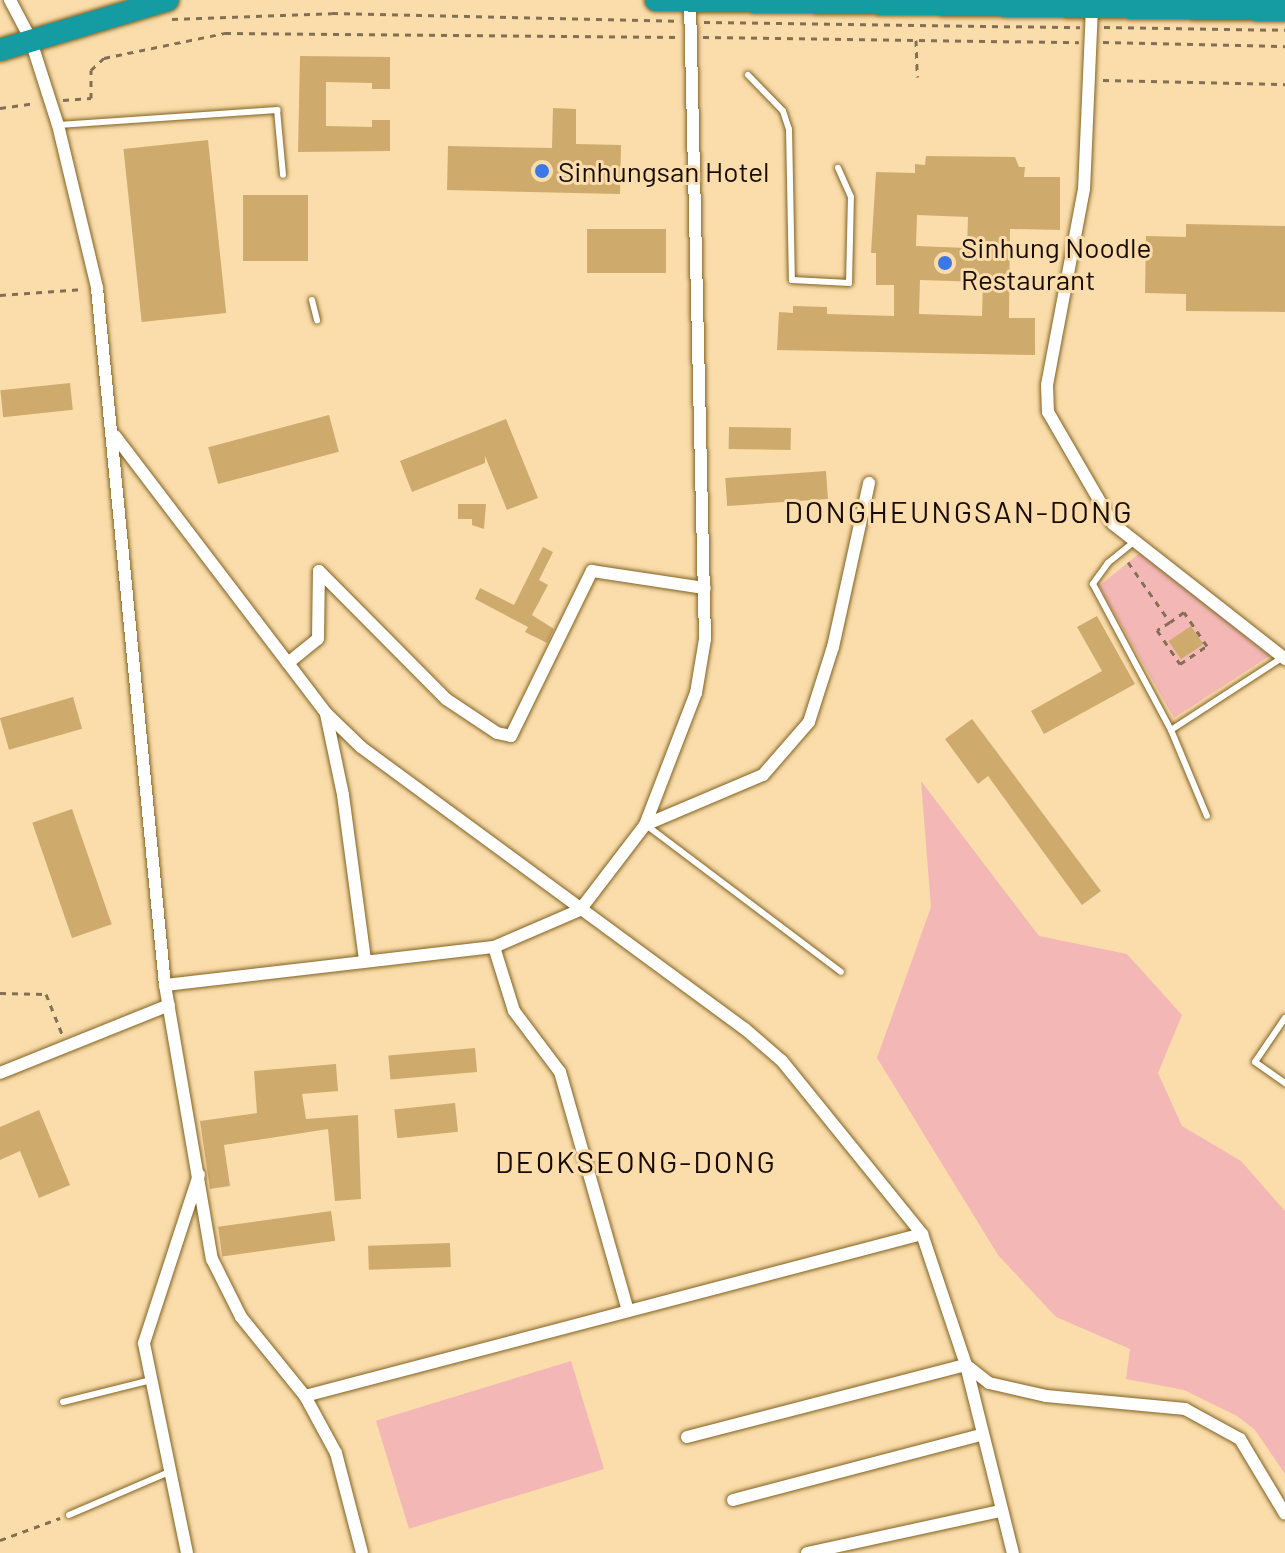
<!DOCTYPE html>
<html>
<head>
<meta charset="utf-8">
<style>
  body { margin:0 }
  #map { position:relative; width:1285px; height:1553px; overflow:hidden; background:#faddab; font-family:Barlow,sans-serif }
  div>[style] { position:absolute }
  .green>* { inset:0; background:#f3b8b6; transform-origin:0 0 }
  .building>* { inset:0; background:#ceab6d; transform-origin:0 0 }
  .path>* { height:3px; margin-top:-1.5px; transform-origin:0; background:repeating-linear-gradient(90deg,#846f52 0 6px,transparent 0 12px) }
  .roads { filter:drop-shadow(0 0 2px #826222) drop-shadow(0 0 2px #826222) }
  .lane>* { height:6px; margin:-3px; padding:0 3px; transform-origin:3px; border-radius:3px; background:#fff }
  .street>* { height:12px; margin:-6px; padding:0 6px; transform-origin:6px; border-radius:6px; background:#fff }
  .highway>* { height:22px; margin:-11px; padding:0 11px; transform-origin:11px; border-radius:11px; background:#159ca3 }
  .dots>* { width:22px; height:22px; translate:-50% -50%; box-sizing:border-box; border:4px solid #faddab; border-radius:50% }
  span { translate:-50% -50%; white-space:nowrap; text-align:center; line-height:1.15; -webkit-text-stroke:6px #faddab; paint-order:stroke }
  .poi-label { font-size:28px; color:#180b00 }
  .left { translate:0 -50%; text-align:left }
  .neighbourhood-label { font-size:30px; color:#180b00; letter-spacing:2px }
</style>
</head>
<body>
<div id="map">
  <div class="green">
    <i style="clip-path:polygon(1141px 552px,1271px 655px,1174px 718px,1099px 586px)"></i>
    <i style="clip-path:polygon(921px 781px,1039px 936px,1127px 954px,1182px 1015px,1158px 1073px,1182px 1126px,1241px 1161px,1285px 1211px,1285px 1474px,1255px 1430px,1237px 1416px,1184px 1390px,1126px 1379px,1130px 1349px,1056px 1317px,998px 1255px,877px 1058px,931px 907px)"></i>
    <i style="left:571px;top:1361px;width:113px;height:204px;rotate:73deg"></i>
  </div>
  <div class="building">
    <i style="clip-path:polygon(300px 56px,390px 57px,390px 89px,372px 89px,372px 83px,326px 82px,326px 126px,372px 127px,372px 120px,390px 120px,390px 151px,298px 152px)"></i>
    <i style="clip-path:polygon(553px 108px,576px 109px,576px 144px,621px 145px,620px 194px,447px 190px,448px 146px,552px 148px)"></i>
    <i style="left:208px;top:140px;width:174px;height:85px;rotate:84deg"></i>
    <i style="clip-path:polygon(evenodd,926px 156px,1015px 157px,1019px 167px,1025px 167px,1024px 177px,1060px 177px,1060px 230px,1010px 229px,1009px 318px,1035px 318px,1035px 355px,777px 350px,779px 312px,793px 313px,793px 306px,827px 307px,827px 314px,894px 316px,894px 285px,876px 285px,876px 253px,871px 253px,876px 172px,915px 173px,915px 164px,925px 165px,926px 156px,917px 215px,968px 217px,967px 248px,916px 246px,917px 215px,926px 156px,920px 280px,983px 282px,982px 316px,919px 314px,920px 280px)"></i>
    <i style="left:243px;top:195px;width:65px;height:66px"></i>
    <i style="clip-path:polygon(1186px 224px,1285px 226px,1285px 312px,1186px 311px,1186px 294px,1145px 293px,1146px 236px,1186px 237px)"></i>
    <i style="left:587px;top:229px;width:79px;height:44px"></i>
    <i style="left:70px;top:383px;width:27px;height:70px;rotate:84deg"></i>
    <i style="left:329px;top:415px;width:38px;height:125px;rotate:75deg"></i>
    <i style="clip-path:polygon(506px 419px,538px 498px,507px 510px,485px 456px,485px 463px,412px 492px,400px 461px)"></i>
    <i style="left:729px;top:427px;width:62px;height:22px;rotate:1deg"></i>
    <i style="left:826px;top:471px;width:28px;height:101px;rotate:86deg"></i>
    <i style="clip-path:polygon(458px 504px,486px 504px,484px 529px,472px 525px,472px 519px,458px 519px)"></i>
    <i style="clip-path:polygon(543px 547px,553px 552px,539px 580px,548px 585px,532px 615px,554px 629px,547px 643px,525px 632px,528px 627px,475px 599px,480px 588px,514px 605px)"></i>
    <i style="clip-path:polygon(1097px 616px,1135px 684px,1044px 734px,1031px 711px,1102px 671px,1077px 627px)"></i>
    <i style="left:1191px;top:626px;width:22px;height:27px;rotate:56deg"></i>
    <i style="left:73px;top:697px;width:33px;height:76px;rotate:74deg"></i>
    <i style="clip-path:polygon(972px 719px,1101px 891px,1082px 905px,988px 776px,978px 784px,945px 739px)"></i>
    <i style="left:72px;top:809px;width:122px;height:42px;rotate:71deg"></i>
    <i style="left:475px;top:1048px;width:24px;height:87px;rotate:85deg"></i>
    <i style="clip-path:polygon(336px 1064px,338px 1091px,302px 1094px,306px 1119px,358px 1115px,361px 1199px,335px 1201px,328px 1129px,224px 1145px,230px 1186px,210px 1189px,200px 1121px,257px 1113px,254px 1071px)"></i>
    <i style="left:455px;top:1103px;width:29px;height:61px;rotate:84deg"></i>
    <i style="clip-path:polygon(39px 1110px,70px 1185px,39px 1198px,20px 1151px,0 1160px,0 1127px)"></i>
    <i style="left:331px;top:1211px;width:30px;height:114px;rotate:82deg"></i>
    <i style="left:450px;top:1243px;width:24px;height:82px;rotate:88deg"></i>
  </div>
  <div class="path">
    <i style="left:172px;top:19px;width:160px;rotate:-2.1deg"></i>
    <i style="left:332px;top:13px;width:344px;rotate:1.3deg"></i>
    <i style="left:704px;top:22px;width:376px;rotate:0.8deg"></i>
    <i style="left:1104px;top:27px;width:181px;rotate:0.9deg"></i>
    <i style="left:703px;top:37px;width:376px;rotate:0.8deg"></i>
    <i style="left:916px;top:40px;width:37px;rotate:88deg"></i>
    <i style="left:1103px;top:42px;width:182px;rotate:1.3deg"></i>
    <i style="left:1103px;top:80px;width:182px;rotate:1.3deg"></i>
    <i style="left:63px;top:100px;width:28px;rotate:-4deg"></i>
    <i style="left:91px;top:98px;width:28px;rotate:-90deg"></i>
    <i style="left:91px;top:70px;width:18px;rotate:-43deg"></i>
    <i style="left:104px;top:58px;width:124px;rotate:-11.7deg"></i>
    <i style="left:225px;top:33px;width:454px;rotate:0.5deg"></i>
    <i style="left:0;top:108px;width:36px;rotate:-8deg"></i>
    <i style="left:0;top:295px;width:84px;rotate:-4.1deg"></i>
    <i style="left:1128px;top:562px;width:73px;rotate:55deg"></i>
    <i style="left:1170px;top:622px;width:15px;rotate:148deg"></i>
    <i style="left:1157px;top:630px;width:41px;rotate:55.9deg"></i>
    <i style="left:1180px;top:664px;width:32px;rotate:-34deg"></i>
    <i style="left:1207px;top:646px;width:41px;rotate:-124.1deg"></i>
    <i style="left:1184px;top:612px;width:17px;rotate:144deg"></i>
    <i style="left:0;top:993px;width:46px;rotate:1.2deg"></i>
    <i style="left:46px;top:994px;width:43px;rotate:68.2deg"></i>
    <i style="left:0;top:1540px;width:64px;rotate:-20.1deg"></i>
  </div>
  <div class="roads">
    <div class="lane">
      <i style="left:748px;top:75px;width:50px;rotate:45.8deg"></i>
      <i style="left:783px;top:111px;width:19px;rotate:72deg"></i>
      <i style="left:789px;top:129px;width:151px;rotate:88.9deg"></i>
      <i style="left:792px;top:280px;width:57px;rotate:3deg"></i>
      <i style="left:849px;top:283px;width:86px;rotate:-88.7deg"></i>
      <i style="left:851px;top:197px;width:32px;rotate:-114deg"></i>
      <i style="left:58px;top:125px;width:220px;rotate:-3.9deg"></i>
      <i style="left:277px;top:110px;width:65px;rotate:84.7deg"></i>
      <i style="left:312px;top:300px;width:21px;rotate:76deg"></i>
      <i style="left:1135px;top:541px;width:35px;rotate:141deg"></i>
      <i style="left:1108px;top:563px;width:26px;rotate:126deg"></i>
      <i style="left:1093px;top:584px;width:166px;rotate:61.9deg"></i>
      <i style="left:1171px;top:730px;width:93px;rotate:67.3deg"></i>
      <i style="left:1171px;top:730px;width:132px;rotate:-33deg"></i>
      <i style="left:646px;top:825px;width:244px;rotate:37deg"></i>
      <i style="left:1285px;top:1018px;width:53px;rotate:124.3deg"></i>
      <i style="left:1255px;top:1062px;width:37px;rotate:35deg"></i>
      <i style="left:63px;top:1402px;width:91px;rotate:-14deg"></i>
      <i style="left:69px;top:1515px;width:109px;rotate:-23.3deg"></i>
    </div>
    <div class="street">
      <i style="left:10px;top:0;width:43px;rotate:62.2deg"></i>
      <i style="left:30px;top:38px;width:91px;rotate:72.2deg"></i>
      <i style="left:58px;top:125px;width:168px;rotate:76.5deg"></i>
      <i style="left:97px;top:288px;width:700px;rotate:84.43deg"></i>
      <i style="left:165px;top:985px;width:278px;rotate:80.3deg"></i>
      <i style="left:212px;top:1259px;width:65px;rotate:63.4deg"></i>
      <i style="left:241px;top:1317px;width:102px;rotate:51deg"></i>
      <i style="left:305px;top:1396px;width:65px;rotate:61.5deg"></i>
      <i style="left:336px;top:1453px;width:103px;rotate:75.4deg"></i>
      <i style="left:1092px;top:7px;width:182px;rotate:92.5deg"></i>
      <i style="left:1084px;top:189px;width:199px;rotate:100.7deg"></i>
      <i style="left:1047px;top:385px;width:27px;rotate:88deg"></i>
      <i style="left:1048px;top:412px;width:129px;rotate:59.9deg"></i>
      <i style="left:1113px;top:524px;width:219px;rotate:38.1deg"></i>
      <i style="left:115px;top:436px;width:348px;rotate:52.7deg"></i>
      <i style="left:326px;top:713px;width:49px;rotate:44.2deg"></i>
      <i style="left:361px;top:747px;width:476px;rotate:36.3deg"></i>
      <i style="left:745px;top:1029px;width:49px;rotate:40.9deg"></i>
      <i style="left:782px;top:1061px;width:223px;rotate:51deg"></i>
      <i style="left:922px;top:1234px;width:138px;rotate:71.4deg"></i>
      <i style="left:966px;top:1365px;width:29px;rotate:38deg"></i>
      <i style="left:989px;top:1383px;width:58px;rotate:12.8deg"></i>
      <i style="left:1046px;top:1396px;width:140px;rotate:5.3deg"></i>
      <i style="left:1185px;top:1409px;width:63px;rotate:28.6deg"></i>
      <i style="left:1240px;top:1439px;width:87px;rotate:59deg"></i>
      <i style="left:319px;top:571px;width:180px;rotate:45.2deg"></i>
      <i style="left:446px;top:699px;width:61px;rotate:33.7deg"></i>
      <i style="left:497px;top:733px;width:14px;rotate:12deg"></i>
      <i style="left:511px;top:736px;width:184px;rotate:-63.9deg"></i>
      <i style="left:592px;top:571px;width:114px;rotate:8.6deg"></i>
      <i style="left:288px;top:663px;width:38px;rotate:-39deg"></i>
      <i style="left:318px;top:639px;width:68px;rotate:-89.2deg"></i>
      <i style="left:326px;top:714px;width:83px;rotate:78.1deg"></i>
      <i style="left:343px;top:795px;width:165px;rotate:82.4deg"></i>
      <i style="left:645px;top:825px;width:128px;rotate:-23deg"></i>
      <i style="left:763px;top:775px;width:70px;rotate:-49deg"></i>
      <i style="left:809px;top:722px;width:79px;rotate:-72.3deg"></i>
      <i style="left:833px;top:647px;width:168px;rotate:-77.6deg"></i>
      <i style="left:494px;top:947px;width:67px;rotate:72.6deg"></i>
      <i style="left:514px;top:1011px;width:76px;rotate:53deg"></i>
      <i style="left:560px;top:1072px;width:248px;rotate:74.1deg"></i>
      <i style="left:165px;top:985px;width:331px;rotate:-6.6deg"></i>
      <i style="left:494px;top:947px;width:94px;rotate:-23.3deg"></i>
      <i style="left:580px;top:910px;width:107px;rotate:-52.6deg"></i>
      <i style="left:645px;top:825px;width:142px;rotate:-68.9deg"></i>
      <i style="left:696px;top:693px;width:55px;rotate:-80.5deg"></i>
      <i style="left:705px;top:639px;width:638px;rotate:-91.35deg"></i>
      <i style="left:0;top:1073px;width:182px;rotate:-21.9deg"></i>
      <i style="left:305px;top:1396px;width:638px;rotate:-14.71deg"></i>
      <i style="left:687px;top:1437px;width:288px;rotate:-14.5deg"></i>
      <i style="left:966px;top:1365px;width:194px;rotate:76deg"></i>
      <i style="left:733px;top:1500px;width:256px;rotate:-14.7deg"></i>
      <i style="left:187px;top:1553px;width:214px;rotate:-101.6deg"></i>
      <i style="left:144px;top:1343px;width:177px;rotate:-71.9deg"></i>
      <i style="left:807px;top:1553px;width:197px;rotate:-12.3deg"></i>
    </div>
    <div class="highway">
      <i style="left:656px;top:0;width:629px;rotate:0.91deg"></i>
      <i style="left:0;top:50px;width:175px;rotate:-16.6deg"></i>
    </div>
  </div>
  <div class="dots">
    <i style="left:542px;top:171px;background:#3b78e7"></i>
    <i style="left:945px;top:263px;background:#3b78e7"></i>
  </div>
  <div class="poi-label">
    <span class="left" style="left:558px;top:171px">Sinhungsan Hotel</span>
    <span class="left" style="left:961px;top:263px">Sinhung Noodle<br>Restaurant</span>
  </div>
  <div class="neighbourhood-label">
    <span style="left:959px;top:511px">DONGHEUNGSAN-DONG</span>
    <span style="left:636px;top:1161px">DEOKSEONG-DONG</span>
  </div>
</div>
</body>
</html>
